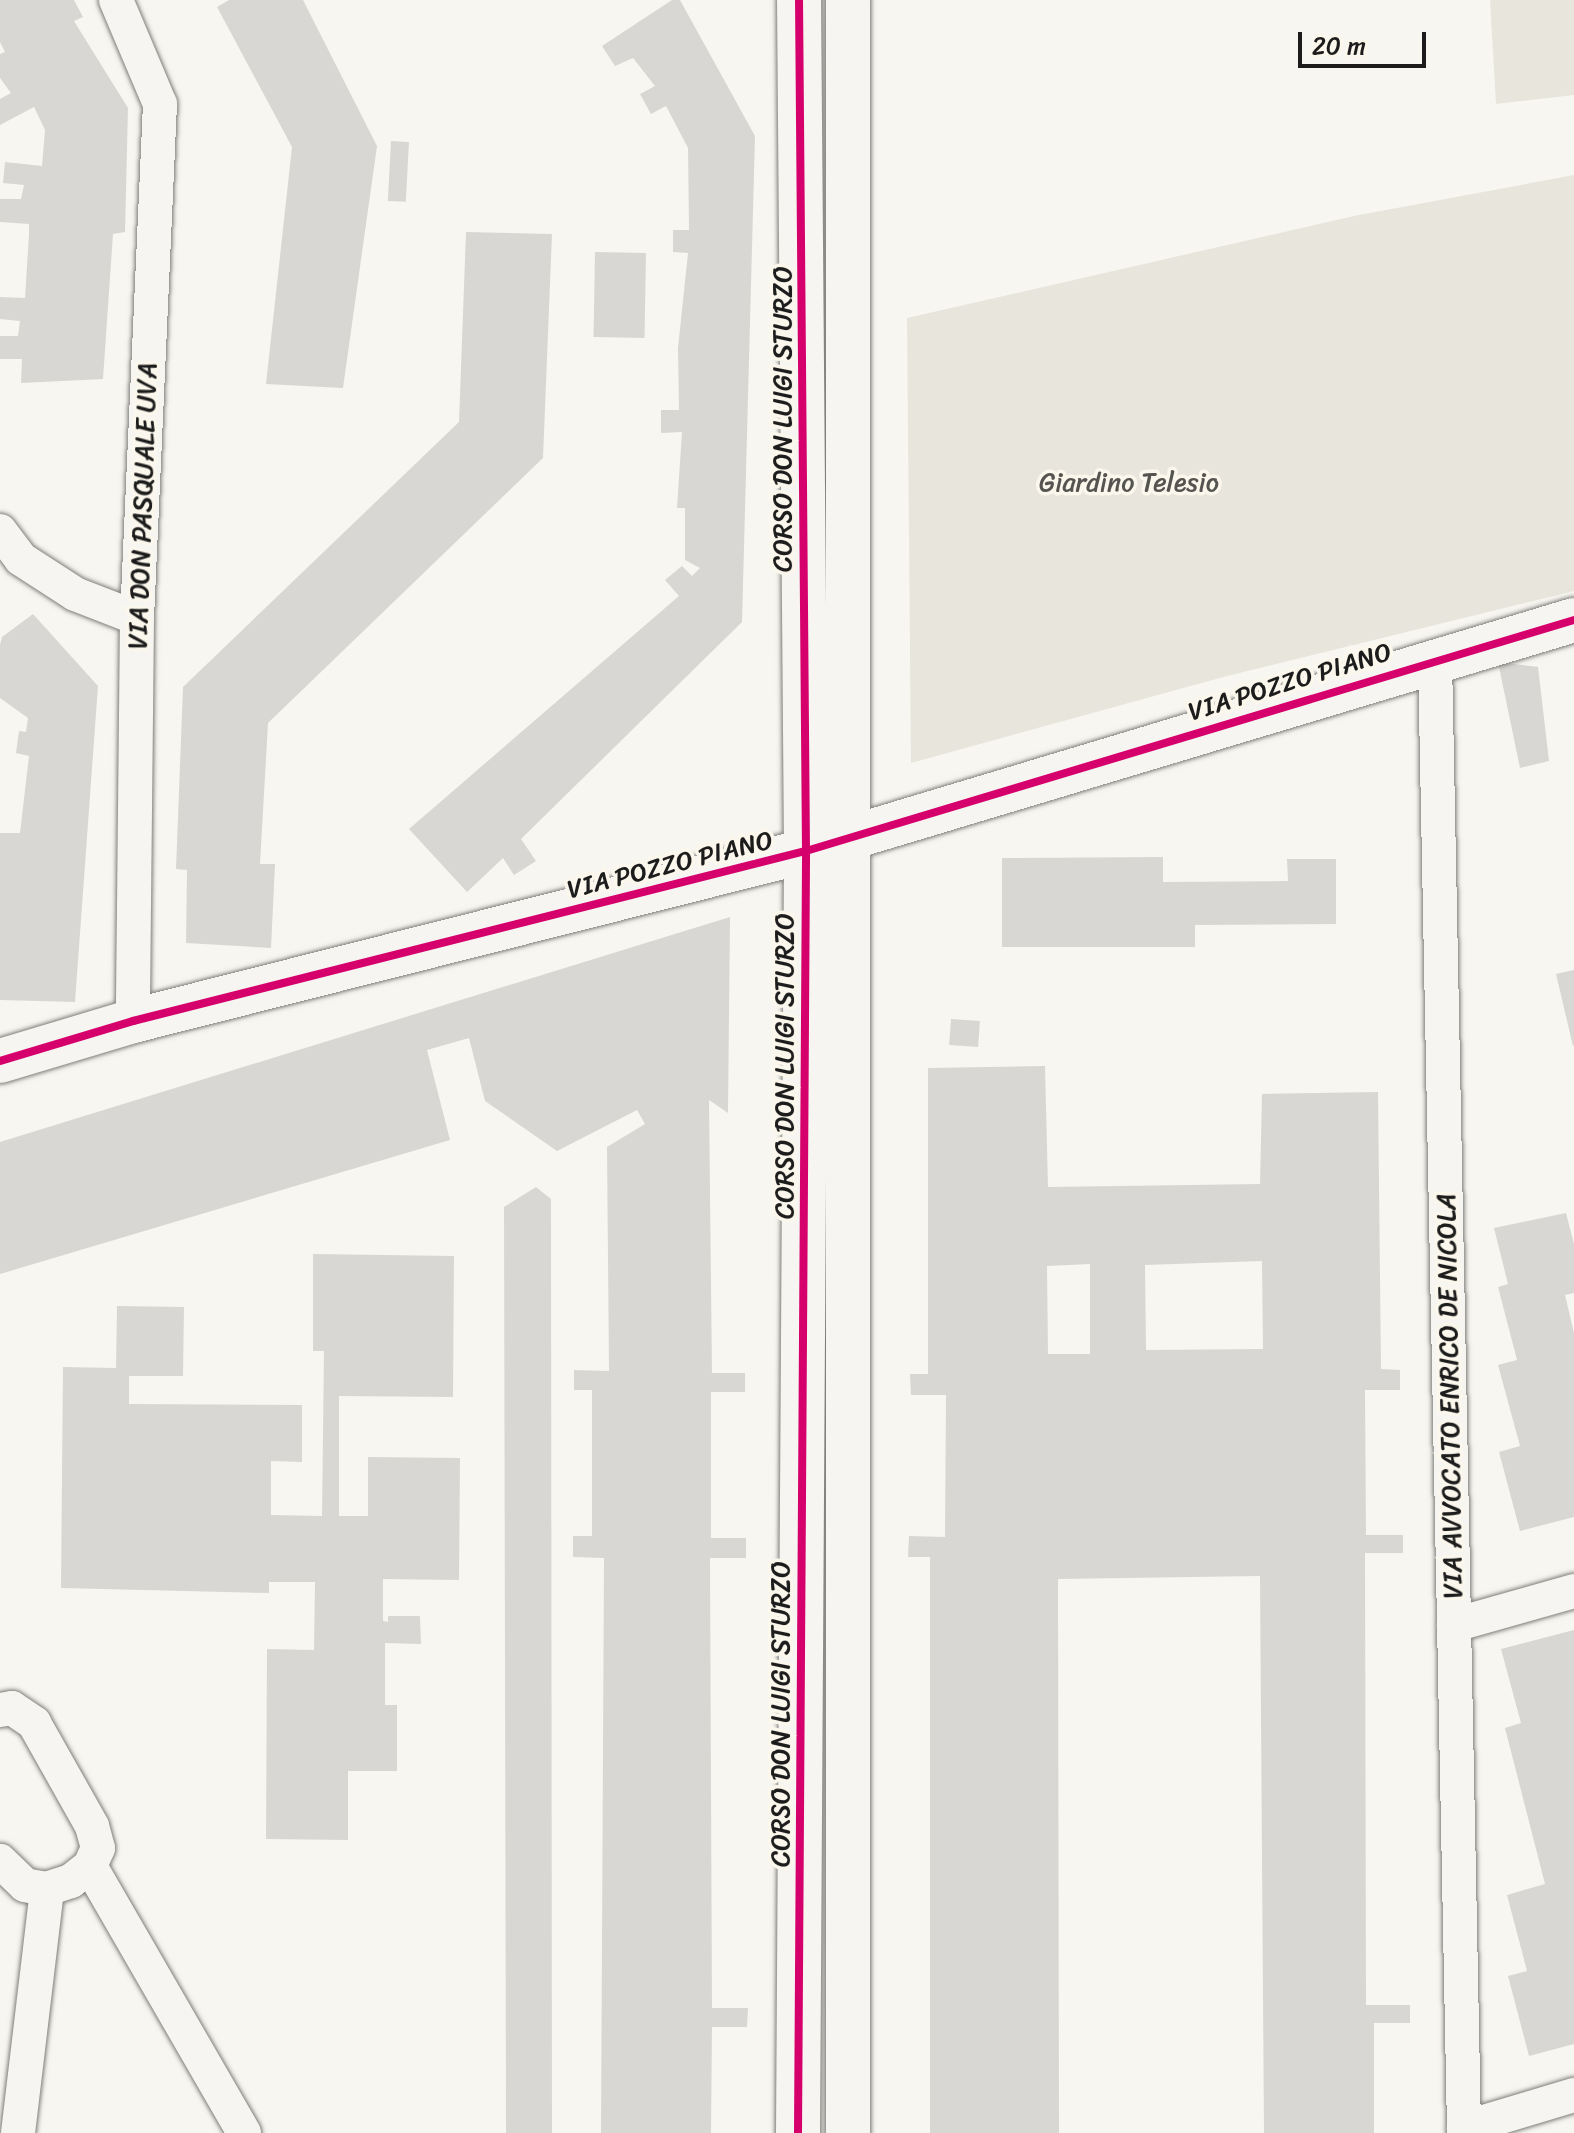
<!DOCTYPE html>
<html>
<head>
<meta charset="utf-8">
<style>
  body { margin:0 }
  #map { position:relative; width:1574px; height:2133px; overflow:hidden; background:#f8f6f0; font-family:Sriracha,sans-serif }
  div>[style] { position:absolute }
  .built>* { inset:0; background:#e8e5dd }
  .building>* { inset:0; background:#d9d7d3; transform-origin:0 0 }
  .roads { filter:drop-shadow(0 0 2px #7f7e7b) drop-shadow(0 0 2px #7f7e7b) }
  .street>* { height:34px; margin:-17px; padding:0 17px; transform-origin:17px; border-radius:17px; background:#f6f5f1 }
  .secondary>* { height:44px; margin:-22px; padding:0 22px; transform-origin:22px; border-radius:22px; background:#f6f5f1 }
  .cycleway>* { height:8px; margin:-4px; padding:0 4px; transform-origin:4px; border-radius:4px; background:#d6006c }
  span { translate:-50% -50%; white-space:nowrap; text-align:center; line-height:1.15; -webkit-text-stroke:7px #fbf7ec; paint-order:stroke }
  .street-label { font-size:26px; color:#1c1c1c }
  .park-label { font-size:26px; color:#555451 }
  .scale { position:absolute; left:1298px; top:32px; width:128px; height:36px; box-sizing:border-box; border:4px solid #1c1c1c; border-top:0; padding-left:10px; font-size:24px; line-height:28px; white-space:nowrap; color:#1c1c1c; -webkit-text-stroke:6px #fbf7ec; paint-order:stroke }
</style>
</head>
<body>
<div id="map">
  <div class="built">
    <i style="clip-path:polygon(1490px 0,1574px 0,1574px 95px,1496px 104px)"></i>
    <i style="clip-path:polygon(1574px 175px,1574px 591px,1227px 676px,911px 763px,907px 318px,1354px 216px)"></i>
  </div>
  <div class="building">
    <i style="clip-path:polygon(0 0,74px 0,83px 17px,74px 21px,128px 108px,125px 232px,113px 234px,103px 379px,21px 383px,22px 359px,0 359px,0 336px,18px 336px,20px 321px,0 319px,0 297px,25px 298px,29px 234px,29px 224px,0 222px,0 199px,21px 199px,24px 185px,3px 183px,5px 162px,42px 166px,45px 130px,34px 107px,0 125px,0 99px,11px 93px,0 78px,0 54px,5px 52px,0 42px)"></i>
    <i style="clip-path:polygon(229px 0,303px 0,377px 146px,343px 388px,266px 384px,292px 147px,217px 7px)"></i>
    <i style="clip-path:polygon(672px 0,680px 0,755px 136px,742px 622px,521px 839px,536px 861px,514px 875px,503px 858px,467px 892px,409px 829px,679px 596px,665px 580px,682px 566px,692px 576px,700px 568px,685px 560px,685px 508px,677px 508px,682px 432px,661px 433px,661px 410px,679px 410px,678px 348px,688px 253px,673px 252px,673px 230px,689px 230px,688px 148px,666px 106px,651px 114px,640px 94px,655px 86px,633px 58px,615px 66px,602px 46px)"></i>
    <i style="left:391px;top:141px;width:18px;height:60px;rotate:3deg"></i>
    <i style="clip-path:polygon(466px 232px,552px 234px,543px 458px,268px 723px,260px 864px,275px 864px,271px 948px,186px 943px,187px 870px,176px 869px,183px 687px,459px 422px)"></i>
    <i style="left:595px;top:252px;width:51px;height:85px;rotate:1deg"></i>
    <i style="clip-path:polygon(33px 614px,98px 686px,75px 1002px,0 1000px,0 833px,20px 833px,29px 756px,16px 753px,19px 731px,26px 732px,28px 718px,0 698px,0 645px,2px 637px)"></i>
    <i style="clip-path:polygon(1498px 662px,1538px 667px,1549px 761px,1520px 768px)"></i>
    <i style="clip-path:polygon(1163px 857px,1163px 882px,1288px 881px,1287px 859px,1336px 859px,1336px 924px,1195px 925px,1195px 947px,1002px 947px,1002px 858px)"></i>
    <i style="clip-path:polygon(730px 917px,728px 1113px,709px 1100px,712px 1373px,745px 1373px,745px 1392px,711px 1392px,711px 1538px,746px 1538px,746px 1558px,710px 1558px,712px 2008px,748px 2008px,747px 2027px,712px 2027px,711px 2133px,601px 2133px,604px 1558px,573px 1557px,573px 1536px,592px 1536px,592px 1390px,574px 1390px,574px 1370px,609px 1371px,607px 1147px,645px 1124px,637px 1110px,557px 1151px,485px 1101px,469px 1038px,427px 1050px,450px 1140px,0 1274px,0 1142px)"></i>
    <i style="clip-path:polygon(1574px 970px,1574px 1045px,1573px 1046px,1556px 974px)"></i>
    <i style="left:951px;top:1019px;width:29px;height:26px;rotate:4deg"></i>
    <i style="clip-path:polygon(evenodd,1045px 1066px,1048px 1187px,1260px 1184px,1262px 1094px,1378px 1092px,1381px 1369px,1400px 1370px,1400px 1390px,1365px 1390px,1366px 1535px,1403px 1535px,1403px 1553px,1365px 1553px,1366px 2005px,1410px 2005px,1410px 2023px,1374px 2023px,1374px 2133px,1264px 2133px,1260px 1576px,1058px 1579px,1059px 2133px,930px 2133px,930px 1557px,908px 1557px,909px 1536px,945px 1537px,946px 1395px,911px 1395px,910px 1374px,928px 1374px,928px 1068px,1045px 1066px,1262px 1261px,1263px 1349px,1146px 1350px,1145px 1265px,1262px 1261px,1045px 1066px,1090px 1264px,1090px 1354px,1048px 1354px,1047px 1266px,1090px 1264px)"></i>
    <i style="clip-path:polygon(536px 1187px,551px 1199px,552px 2133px,506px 2133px,504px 1207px)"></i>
    <i style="clip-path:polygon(1566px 1213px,1574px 1244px,1574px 1293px,1565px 1295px,1574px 1333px,1574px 1517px,1520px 1531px,1499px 1452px,1520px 1446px,1498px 1365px,1517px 1360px,1498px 1287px,1508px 1284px,1494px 1228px)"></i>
    <i style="clip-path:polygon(313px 1254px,454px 1256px,453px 1397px,339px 1396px,339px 1516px,368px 1516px,368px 1457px,460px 1458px,459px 1580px,383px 1579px,383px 1621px,388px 1622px,388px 1616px,420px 1616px,421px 1644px,385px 1643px,385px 1705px,397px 1705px,397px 1771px,348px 1771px,348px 1840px,266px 1839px,267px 1649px,314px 1650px,315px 1582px,269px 1582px,269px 1593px,61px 1588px,63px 1367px,116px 1368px,117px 1306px,184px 1307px,183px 1376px,129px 1376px,129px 1404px,302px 1405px,302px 1462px,271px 1461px,271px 1515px,322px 1516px,324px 1351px,313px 1351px)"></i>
    <i style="clip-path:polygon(1574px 1630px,1574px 2044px,1529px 2056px,1508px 1976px,1527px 1971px,1507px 1895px,1545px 1884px,1505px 1728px,1521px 1723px,1501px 1649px)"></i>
  </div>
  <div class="roads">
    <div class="street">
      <i style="left:116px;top:0;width:113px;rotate:67.1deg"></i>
      <i style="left:160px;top:104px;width:515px;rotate:92.56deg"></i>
      <i style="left:137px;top:618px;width:403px;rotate:90.6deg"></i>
      <i style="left:0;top:531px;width:35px;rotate:53deg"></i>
      <i style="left:21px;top:559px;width:64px;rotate:32.9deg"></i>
      <i style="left:75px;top:594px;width:66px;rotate:21.2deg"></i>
      <i style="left:1435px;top:659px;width:1474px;rotate:88.87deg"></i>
      <i style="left:1454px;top:1625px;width:125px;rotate:-15.8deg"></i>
      <i style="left:0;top:1710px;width:12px;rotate:-9deg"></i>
      <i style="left:12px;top:1708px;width:27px;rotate:34deg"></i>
      <i style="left:34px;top:1723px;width:118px;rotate:60.6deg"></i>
      <i style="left:92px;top:1826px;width:23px;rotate:75deg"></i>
      <i style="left:98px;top:1848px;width:20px;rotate:114deg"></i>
      <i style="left:90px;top:1866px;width:24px;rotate:142deg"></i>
      <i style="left:71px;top:1881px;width:25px;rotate:162deg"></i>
      <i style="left:47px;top:1889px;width:22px;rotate:-170deg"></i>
      <i style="left:25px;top:1885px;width:35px;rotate:-136deg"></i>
      <i style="left:90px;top:1866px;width:308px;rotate:60deg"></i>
      <i style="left:1464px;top:2128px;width:115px;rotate:-16.7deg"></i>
      <i style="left:18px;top:2133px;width:246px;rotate:-83.2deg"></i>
    </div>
    <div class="secondary">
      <i style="left:848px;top:0;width:2133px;rotate:90deg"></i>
      <i style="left:0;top:1061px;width:139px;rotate:-16.7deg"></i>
      <i style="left:133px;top:1021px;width:694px;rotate:-14.18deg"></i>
      <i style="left:806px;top:851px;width:802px;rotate:-16.74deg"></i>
      <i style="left:798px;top:2133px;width:1282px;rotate:-89.64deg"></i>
      <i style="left:806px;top:851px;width:851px;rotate:-90.47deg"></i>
    </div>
  </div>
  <div class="cycleway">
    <i style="left:0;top:1061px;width:139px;rotate:-16.7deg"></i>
    <i style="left:133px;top:1021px;width:694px;rotate:-14.18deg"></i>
    <i style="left:806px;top:851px;width:802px;rotate:-16.74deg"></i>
    <i style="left:798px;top:2133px;width:1282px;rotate:-89.64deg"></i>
    <i style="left:806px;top:851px;width:851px;rotate:-90.47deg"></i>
  </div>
  <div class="street-label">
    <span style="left:783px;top:419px;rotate:-90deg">CORSO DON LUIGI STURZO</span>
    <span style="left:143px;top:506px;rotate:-88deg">VIA DON PASQUALE UVA</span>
    <span style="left:1290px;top:682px;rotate:-17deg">VIA POZZO PIANO</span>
    <span style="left:670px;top:865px;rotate:-14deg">VIA POZZO PIANO</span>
    <span style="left:785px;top:1066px;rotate:-90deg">CORSO DON LUIGI STURZO</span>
    <span style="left:1450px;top:1396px;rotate:-91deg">VIA AVVOCATO ENRICO DE NICOLA</span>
    <span style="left:781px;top:1714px;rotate:-90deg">CORSO DON LUIGI STURZO</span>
  </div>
  <div class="park-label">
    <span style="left:1129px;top:483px">Giardino Telesio</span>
  </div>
  <div class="scale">20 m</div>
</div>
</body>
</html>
